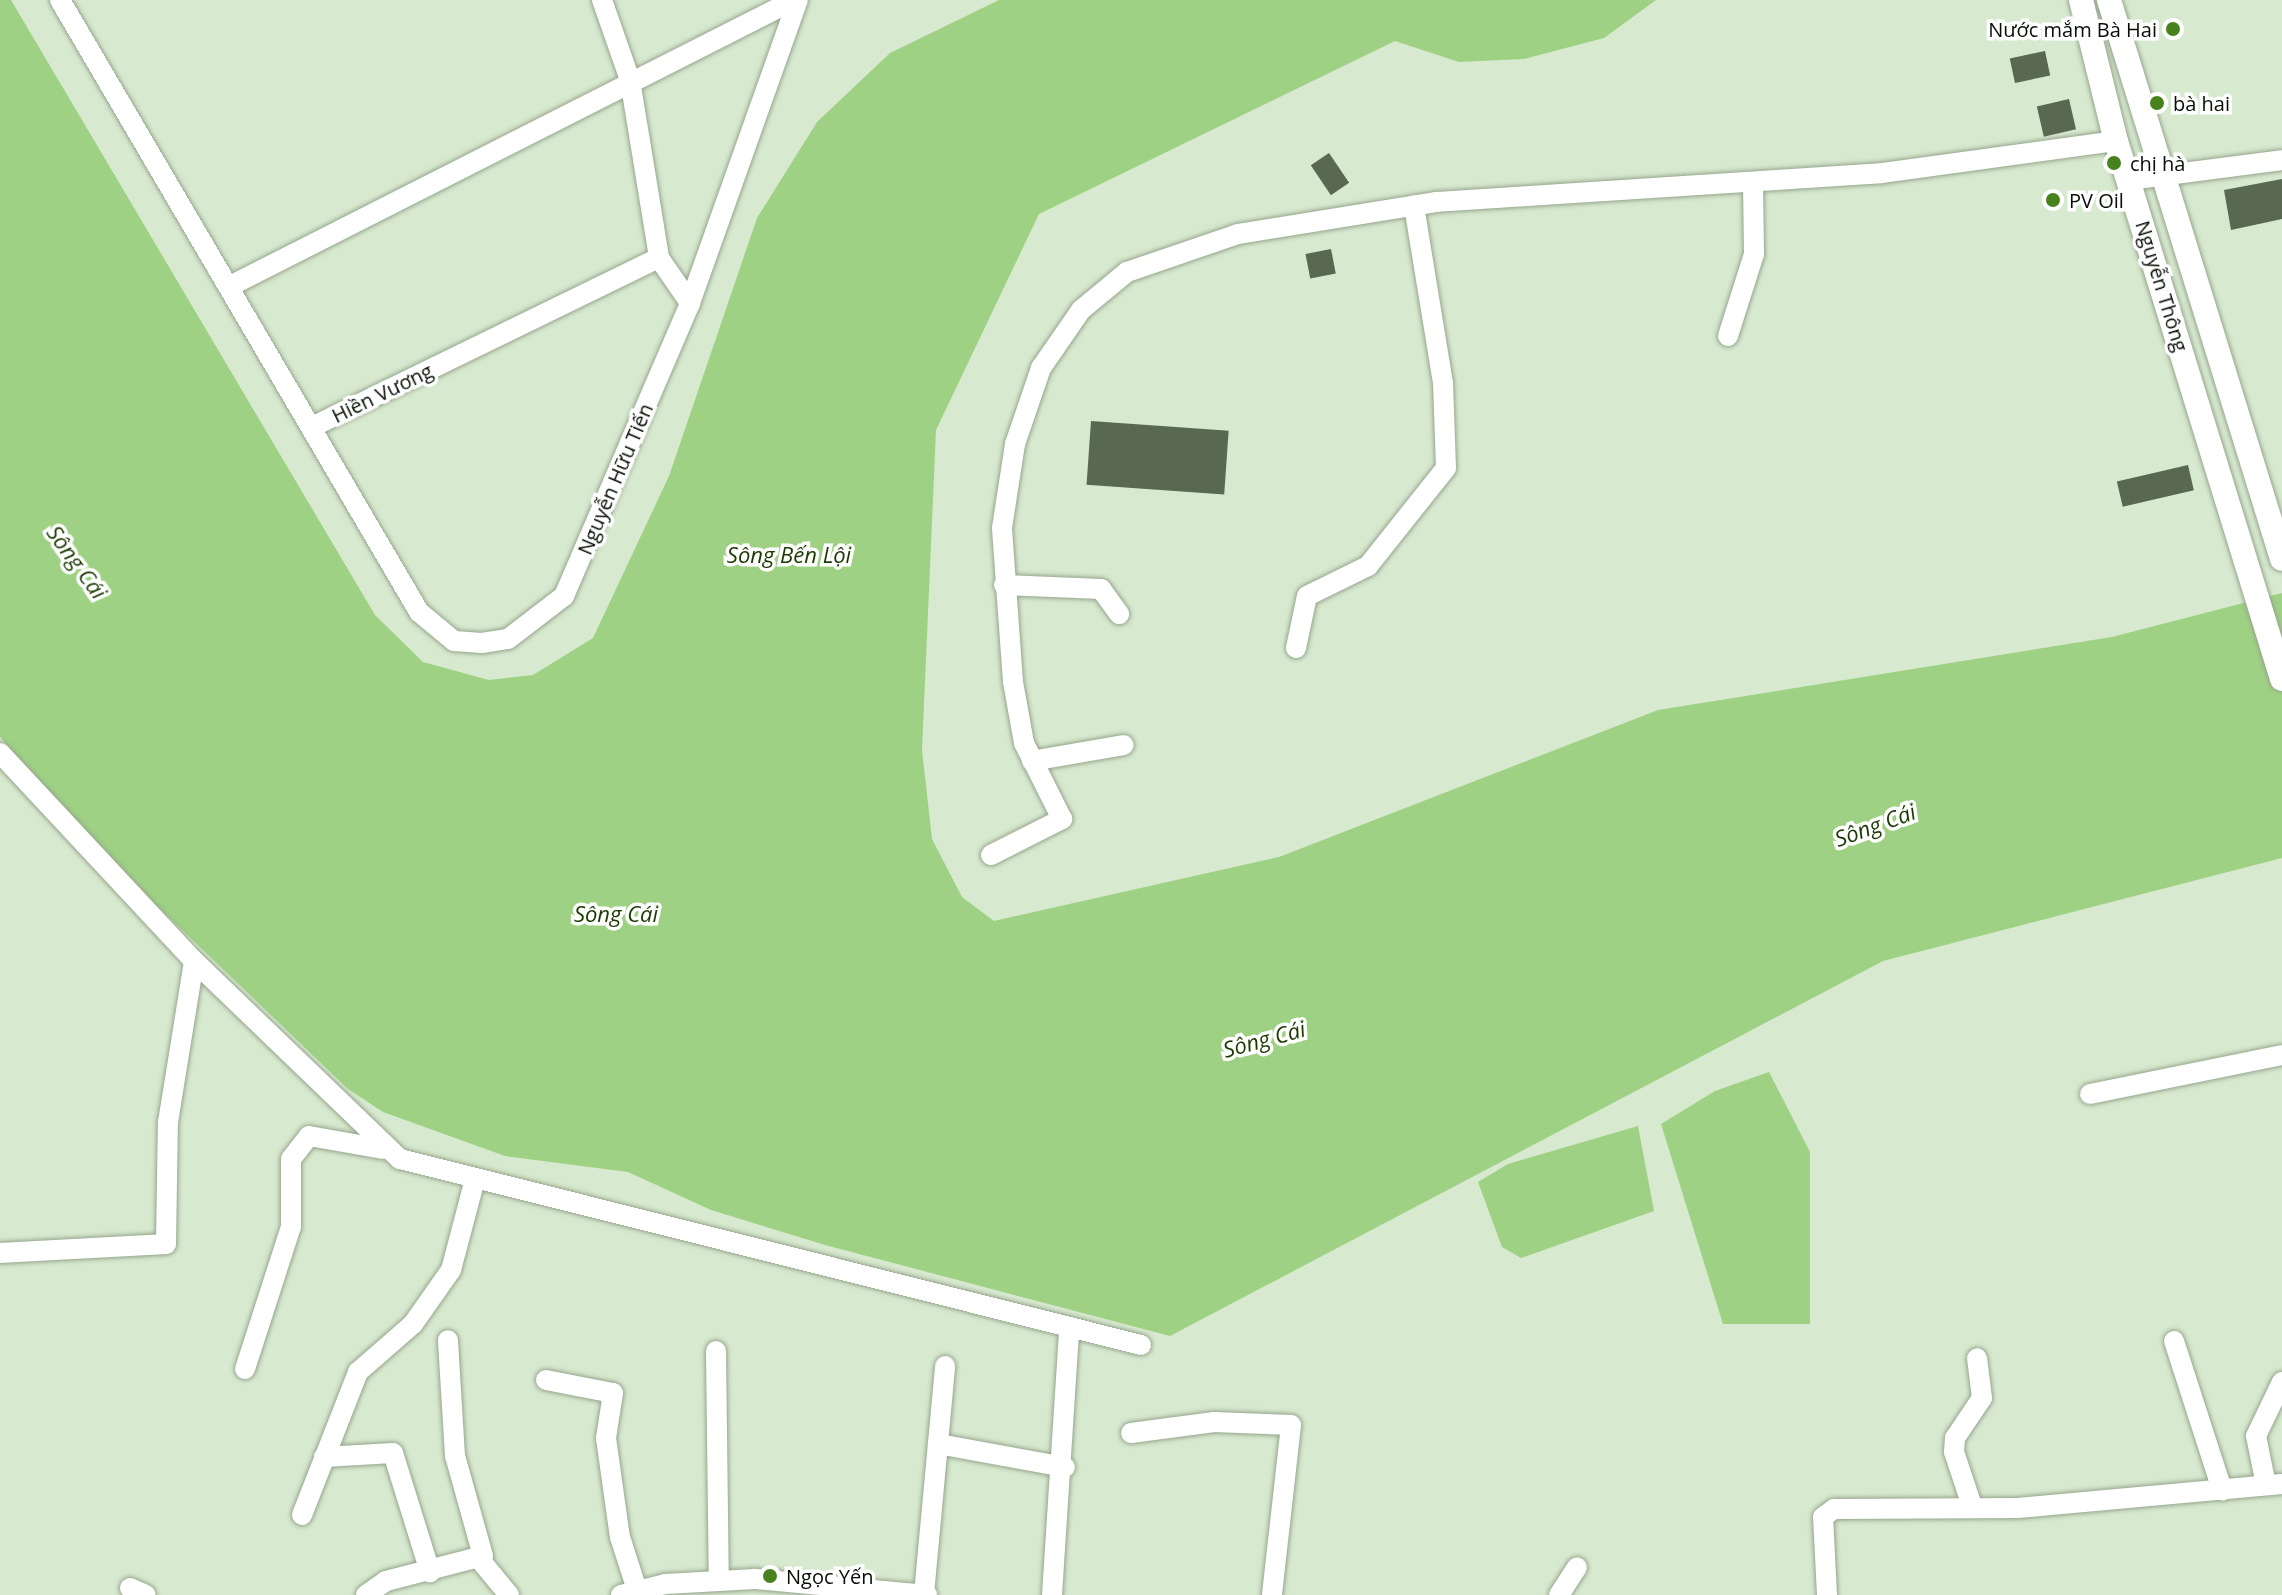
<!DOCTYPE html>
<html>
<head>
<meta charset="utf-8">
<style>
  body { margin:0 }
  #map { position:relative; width:2282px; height:1595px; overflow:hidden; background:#d7e9cf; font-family:"Open Sans",sans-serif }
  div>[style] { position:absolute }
  .water>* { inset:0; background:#9fd184 }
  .building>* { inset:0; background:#596851; transform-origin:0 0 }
  .roads { filter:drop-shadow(0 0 2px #96a68e) drop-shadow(0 0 2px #96a68e) }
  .minor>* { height:20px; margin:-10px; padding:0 10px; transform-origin:10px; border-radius:10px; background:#fff }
  .major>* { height:24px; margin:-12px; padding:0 12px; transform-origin:12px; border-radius:12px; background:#fff }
  .dots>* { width:22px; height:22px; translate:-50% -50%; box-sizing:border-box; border:4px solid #fff; border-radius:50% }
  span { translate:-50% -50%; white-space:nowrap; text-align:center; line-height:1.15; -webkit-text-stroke:7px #fff; paint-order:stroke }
  .poi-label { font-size:20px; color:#080e06 }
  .right { translate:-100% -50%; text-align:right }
  .left { translate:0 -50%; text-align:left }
  .street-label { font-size:20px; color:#080e06 }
  .water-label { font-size:22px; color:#1b3a02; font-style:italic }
</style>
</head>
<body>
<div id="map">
  <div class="water">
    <i style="clip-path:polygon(0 0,11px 0,375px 615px,423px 662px,489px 680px,533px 675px,593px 638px,669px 476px,757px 218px,817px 122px,890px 53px,999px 0,1656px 0,1604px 38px,1524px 59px,1459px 62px,1395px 41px,1039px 214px,936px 430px,922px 750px,932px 839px,962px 897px,994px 921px,1279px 857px,1658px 710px,2112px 637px,2282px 593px,2282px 858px,1883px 961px,1170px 1336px,825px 1245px,711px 1210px,628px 1172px,505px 1156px,383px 1112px,348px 1089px,84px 836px,0 737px)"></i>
    <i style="clip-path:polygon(1769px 1072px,1810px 1152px,1810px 1324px,1723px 1324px,1661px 1124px,1715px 1091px)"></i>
    <i style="clip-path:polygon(1638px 1126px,1654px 1211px,1521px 1258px,1502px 1247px,1478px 1182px,1508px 1164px)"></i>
  </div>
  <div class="building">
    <i style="left:2045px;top:51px;width:25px;height:36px;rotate:78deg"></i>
    <i style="left:2069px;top:99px;width:31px;height:33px;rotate:77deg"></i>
    <i style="left:1329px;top:153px;width:36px;height:22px;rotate:56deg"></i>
    <i style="clip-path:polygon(2282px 179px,2282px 219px,2231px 230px,2224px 190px)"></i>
    <i style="left:1331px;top:249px;width:25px;height:26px;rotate:79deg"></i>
    <i style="left:1091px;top:421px;width:138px;height:64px;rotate:4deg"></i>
    <i style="left:2188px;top:465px;width:26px;height:73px;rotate:77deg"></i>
  </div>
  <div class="roads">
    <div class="minor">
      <i style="left:60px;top:0;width:710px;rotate:59.6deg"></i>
      <i style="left:419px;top:612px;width:45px;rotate:39.6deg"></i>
      <i style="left:454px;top:641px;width:28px;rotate:4deg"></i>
      <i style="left:482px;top:643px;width:26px;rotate:-9deg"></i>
      <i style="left:508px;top:639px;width:71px;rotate:-37.5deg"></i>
      <i style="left:564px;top:596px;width:319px;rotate:-66.7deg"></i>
      <i style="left:690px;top:303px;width:322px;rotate:-70.4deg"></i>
      <i style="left:602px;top:0;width:85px;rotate:70.7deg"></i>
      <i style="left:630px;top:80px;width:180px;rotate:80.7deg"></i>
      <i style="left:659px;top:258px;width:55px;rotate:55.4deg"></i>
      <i style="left:2129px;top:180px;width:154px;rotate:-7.4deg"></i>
      <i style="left:230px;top:286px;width:632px;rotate:-26.89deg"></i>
      <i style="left:1728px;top:336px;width:86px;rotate:-72.4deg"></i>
      <i style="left:1754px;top:254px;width:70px;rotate:-90.8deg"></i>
      <i style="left:312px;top:427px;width:386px;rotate:-26deg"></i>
      <i style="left:1004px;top:585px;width:97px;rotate:2.4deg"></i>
      <i style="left:1101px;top:589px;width:31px;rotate:54deg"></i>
      <i style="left:1296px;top:648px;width:53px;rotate:-78.1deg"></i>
      <i style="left:1307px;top:596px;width:68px;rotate:-26.2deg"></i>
      <i style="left:1368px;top:566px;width:125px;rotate:-51.5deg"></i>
      <i style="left:1446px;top:468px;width:85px;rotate:-92deg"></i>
      <i style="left:1443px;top:383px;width:180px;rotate:-99.3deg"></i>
      <i style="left:0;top:753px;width:284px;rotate:47deg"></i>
      <i style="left:194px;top:961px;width:286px;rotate:43.9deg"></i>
      <i style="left:400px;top:1159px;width:764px;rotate:14.09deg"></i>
      <i style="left:1032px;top:761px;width:93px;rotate:-9.9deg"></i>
      <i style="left:991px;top:855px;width:80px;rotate:-26.9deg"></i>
      <i style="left:1062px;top:819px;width:85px;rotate:-116.6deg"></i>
      <i style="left:1024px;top:743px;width:62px;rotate:-100.2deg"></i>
      <i style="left:1013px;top:682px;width:154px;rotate:-94.1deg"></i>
      <i style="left:1002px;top:528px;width:85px;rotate:-81.2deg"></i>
      <i style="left:1015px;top:444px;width:80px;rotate:-71.1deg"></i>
      <i style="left:1041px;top:368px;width:70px;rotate:-55.4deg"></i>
      <i style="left:1081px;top:310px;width:60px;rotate:-39.6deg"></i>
      <i style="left:1127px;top:272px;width:117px;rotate:-18.9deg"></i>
      <i style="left:1238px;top:234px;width:201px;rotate:-9.2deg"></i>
      <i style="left:1436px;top:202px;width:447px;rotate:-3.7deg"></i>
      <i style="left:1882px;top:173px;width:236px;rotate:-7.8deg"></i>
      <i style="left:2090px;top:1094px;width:196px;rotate:-11.5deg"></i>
      <i style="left:0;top:1253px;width:166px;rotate:-3.1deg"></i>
      <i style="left:166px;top:1244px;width:122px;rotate:-89.1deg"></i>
      <i style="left:168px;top:1122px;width:163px;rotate:-80.8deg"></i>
      <i style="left:2174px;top:1341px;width:157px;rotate:72.1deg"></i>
      <i style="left:716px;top:1351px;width:230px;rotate:89.3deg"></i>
      <i style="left:245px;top:1369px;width:149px;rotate:-72.1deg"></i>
      <i style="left:291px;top:1227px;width:68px;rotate:-90deg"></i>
      <i style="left:291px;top:1159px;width:29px;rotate:-52deg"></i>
      <i style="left:309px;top:1136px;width:75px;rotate:10deg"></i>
      <i style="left:546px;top:1380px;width:68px;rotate:11deg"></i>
      <i style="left:613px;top:1393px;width:46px;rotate:98.8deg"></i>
      <i style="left:606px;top:1438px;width:100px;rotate:82deg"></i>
      <i style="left:620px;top:1537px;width:56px;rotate:72.2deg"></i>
      <i style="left:1131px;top:1433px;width:84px;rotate:-7.5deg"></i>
      <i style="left:1214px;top:1422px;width:77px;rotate:2.2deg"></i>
      <i style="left:1291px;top:1425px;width:171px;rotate:96.4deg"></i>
      <i style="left:938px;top:1444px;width:129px;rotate:10.3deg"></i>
      <i style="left:324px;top:1457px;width:69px;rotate:-3.3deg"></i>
      <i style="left:393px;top:1453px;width:125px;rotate:72.7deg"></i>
      <i style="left:2266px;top:1485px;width:50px;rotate:-101.5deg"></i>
      <i style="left:2256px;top:1436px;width:60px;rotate:-64.3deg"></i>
      <i style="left:1971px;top:1503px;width:54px;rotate:-108.4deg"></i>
      <i style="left:1954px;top:1452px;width:14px;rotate:-86deg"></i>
      <i style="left:1955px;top:1438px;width:48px;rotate:-56deg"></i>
      <i style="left:1982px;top:1398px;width:40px;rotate:-97.1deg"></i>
      <i style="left:302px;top:1515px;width:154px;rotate:-68.6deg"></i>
      <i style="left:358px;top:1372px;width:73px;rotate:-41.1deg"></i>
      <i style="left:413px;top:1324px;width:66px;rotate:-54.9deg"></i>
      <i style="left:451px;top:1270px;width:94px;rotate:-75.2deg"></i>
      <i style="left:481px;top:1561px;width:44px;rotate:50.5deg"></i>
      <i style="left:130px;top:1588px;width:17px;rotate:24deg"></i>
      <i style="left:924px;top:1594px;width:229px;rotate:-84.7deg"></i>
      <i style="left:366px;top:1595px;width:24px;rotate:-35deg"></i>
      <i style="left:386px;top:1581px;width:100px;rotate:-14.5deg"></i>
      <i style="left:483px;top:1556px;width:104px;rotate:-105.6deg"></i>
      <i style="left:455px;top:1456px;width:116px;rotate:-93.5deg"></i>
      <i style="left:621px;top:1595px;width:45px;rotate:-14deg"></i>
      <i style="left:665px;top:1584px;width:90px;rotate:-3.2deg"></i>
      <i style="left:755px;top:1579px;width:173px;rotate:5.3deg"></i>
      <i style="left:1052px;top:1595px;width:266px;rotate:-86.3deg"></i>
      <i style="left:1559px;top:1595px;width:33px;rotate:-57deg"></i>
      <i style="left:1827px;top:1595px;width:78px;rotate:-92.9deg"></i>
      <i style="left:1823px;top:1517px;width:14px;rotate:-36deg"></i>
      <i style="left:1834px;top:1509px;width:184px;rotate:-0.3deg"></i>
      <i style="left:2018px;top:1508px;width:265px;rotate:-5.2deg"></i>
    </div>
    <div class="major">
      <i style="left:2081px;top:0;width:145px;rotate:76.1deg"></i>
      <i style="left:2116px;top:141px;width:563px;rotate:72.85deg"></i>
      <i style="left:2109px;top:0;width:585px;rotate:72.8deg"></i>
    </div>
  </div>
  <div class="dots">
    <i style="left:2173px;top:29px;background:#48821d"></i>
    <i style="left:2157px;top:103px;background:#48821d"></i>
    <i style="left:2114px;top:163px;background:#48821d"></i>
    <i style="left:2053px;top:200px;background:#48821d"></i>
    <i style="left:770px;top:1576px;background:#48821d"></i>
  </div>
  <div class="poi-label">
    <span class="right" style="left:2157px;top:29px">Nước mắm Bà Hai</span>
    <span class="left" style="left:2173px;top:103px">bà hai</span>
    <span class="left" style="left:2130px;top:163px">chị hà</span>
    <span class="left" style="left:2069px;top:200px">PV Oil</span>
    <span class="left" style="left:786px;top:1576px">Ngọc Yến</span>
  </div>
  <div class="street-label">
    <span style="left:2162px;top:286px;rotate:73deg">Nguyễn Thông</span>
    <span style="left:382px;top:393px;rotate:-26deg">Hiền Vương</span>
    <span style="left:615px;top:479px;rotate:-67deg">Nguyễn Hữu Tiến</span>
  </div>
  <div class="water-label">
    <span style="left:789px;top:555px">Sông Bến Lội</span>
    <span style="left:77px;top:562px;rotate:54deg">Sông Cái</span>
    <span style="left:1875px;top:825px;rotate:-20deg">Sông Cái</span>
    <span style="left:616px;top:914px">Sông Cái</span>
    <span style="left:1264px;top:1039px;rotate:-15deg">Sông Cái</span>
  </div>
</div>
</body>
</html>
